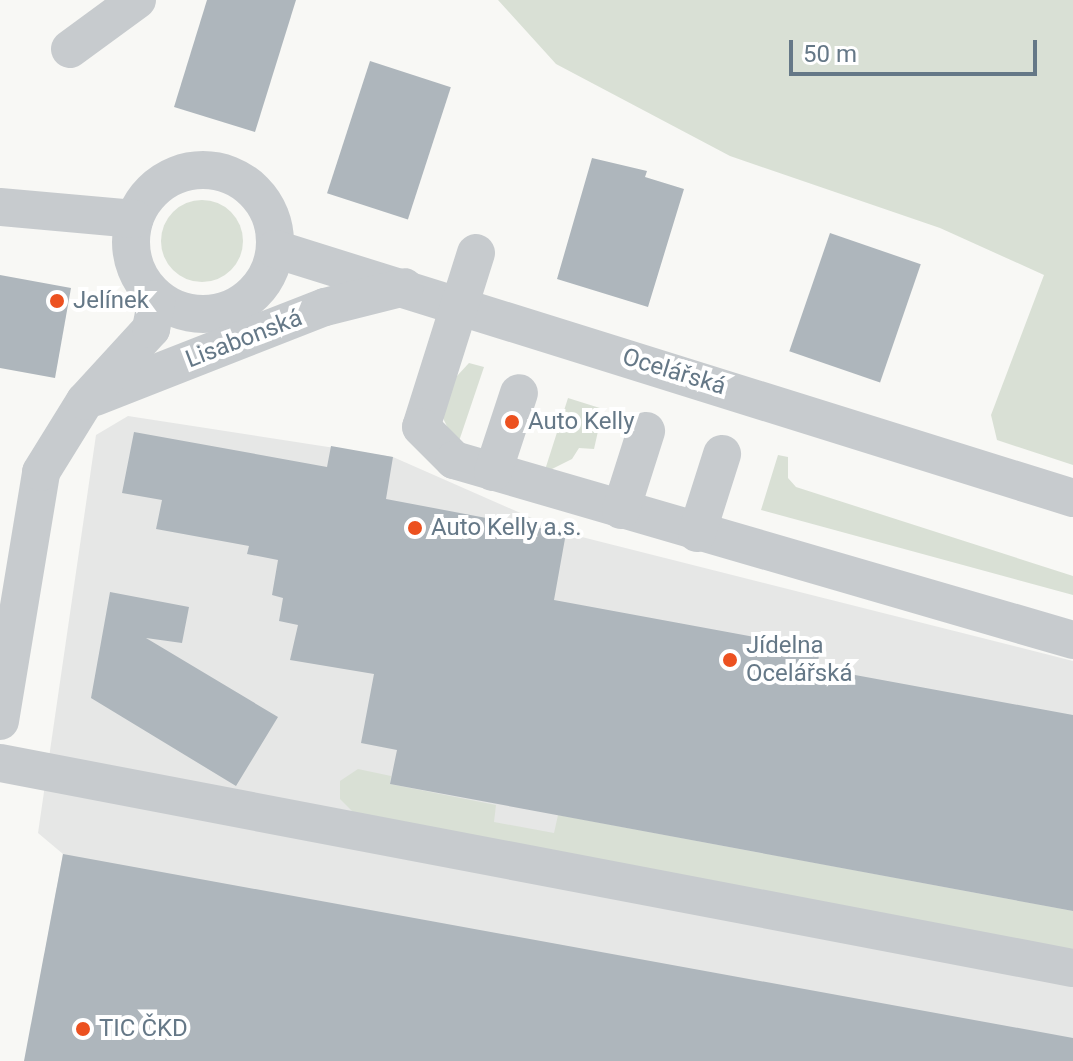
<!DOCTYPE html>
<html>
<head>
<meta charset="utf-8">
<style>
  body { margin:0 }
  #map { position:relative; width:1073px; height:1061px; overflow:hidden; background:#f8f8f5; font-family:Roboto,sans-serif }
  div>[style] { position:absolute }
  .built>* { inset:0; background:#e6e7e6 }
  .green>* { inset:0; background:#d9e0d5 }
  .round { border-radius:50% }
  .building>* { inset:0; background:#aeb6bc; transform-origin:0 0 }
  .minor>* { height:38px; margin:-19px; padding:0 19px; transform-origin:19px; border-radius:19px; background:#c7cbce }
  .minor>.ring { margin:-19px; padding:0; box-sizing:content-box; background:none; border:38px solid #c7cbce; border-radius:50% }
  .dots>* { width:22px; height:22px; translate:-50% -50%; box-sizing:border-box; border:4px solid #fff; border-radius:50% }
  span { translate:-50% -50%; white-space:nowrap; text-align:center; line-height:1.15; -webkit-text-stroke:8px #fff; paint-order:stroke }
  .poi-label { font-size:24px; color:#657887 }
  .left { translate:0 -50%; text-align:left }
  .street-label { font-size:24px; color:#657887 }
  .scale { position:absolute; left:789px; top:40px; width:248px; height:36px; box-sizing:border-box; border:4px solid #657887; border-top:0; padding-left:10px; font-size:24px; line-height:28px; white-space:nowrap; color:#657887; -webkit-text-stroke:6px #fff; paint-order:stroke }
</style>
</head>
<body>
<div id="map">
  <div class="built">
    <i style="clip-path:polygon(128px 416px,393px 457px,566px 533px,1073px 661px,1073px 1061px,25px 1061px,63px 854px,38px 833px,96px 435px)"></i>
  </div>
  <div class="green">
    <i style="clip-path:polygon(498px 0,1073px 0,1073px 465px,997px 440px,991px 415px,1044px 275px,940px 228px,730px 156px,556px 64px)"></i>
    <i class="round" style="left:161px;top:200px;width:82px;height:82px"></i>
    <i style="clip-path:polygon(469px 363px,484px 367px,457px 447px,441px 414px,443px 391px)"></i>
    <i style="clip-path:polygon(568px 398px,603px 409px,594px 449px,579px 448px,572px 459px,544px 473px)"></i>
    <i style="clip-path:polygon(778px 455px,788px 457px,788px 478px,796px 487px,1073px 576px,1073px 595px,761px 510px)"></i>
    <i style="clip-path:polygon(358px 769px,391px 776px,390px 784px,496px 805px,494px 822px,554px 833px,558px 815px,1073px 911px,1073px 952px,361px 820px,340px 799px,340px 781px)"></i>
  </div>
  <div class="building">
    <i style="clip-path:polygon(207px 0,296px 0,255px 132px,174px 107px)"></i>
    <i style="left:370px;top:61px;width:85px;height:139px;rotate:18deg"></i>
    <i style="clip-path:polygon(592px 158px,647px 171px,645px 177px,684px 189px,648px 307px,557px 279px)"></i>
    <i style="left:830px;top:233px;width:96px;height:125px;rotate:19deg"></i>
    <i style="clip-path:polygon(0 275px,71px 288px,55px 378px,0 368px)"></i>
    <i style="clip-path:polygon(134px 432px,327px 467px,331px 446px,393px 457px,386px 499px,566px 533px,554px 600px,820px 649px,817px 668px,1073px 715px,1073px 911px,390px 784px,397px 750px,361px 743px,374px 674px,290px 660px,298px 625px,279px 621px,283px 598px,272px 595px,278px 560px,247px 554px,249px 546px,156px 529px,162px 500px,122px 493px)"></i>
    <i style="clip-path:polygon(110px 592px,189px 607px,182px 643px,146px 638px,278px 717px,236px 786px,91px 698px)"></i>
    <i style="clip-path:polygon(63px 854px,1073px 1038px,1073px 1061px,24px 1061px)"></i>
  </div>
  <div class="minor">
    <i style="left:70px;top:49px;width:83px;rotate:-36.2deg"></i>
    <i class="ring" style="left:131px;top:170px;width:106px;height:106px"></i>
    <i style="left:0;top:207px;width:135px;rotate:5.1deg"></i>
    <i style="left:275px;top:249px;width:836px;rotate:17.33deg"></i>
    <i style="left:476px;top:253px;width:182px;rotate:107.5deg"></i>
    <i style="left:421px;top:427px;width:47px;rotate:45deg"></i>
    <i style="left:454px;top:460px;width:645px;rotate:16.21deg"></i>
    <i style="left:95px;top:397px;width:247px;rotate:-21.4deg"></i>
    <i style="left:325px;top:307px;width:82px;rotate:-14deg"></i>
    <i style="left:493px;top:472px;width:83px;rotate:-71.8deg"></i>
    <i style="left:621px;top:510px;width:83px;rotate:-72.4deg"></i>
    <i style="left:697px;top:533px;width:83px;rotate:-72.4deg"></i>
    <i style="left:0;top:721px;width:252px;rotate:-80.6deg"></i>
    <i style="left:41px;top:472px;width:84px;rotate:-58.2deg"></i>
    <i style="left:85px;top:401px;width:98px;rotate:-47.5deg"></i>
    <i style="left:151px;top:329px;width:31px;rotate:-79deg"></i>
    <i style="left:0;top:763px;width:1092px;rotate:10.82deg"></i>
  </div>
  <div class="dots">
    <i style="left:57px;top:301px;background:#ec5120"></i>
    <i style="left:512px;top:422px;background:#ec5120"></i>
    <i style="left:415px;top:528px;background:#ec5120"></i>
    <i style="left:730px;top:660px;background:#ec5120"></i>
    <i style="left:83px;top:1029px;background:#ec5120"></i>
  </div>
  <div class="poi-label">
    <span class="left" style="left:73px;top:301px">Jelínek</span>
    <span class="left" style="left:528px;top:422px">Auto Kelly</span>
    <span class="left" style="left:431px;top:528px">Auto Kelly a.s.</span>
    <span class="left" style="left:746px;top:660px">Jídelna<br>Ocelářská</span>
    <span class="left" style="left:99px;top:1029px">TIC ČKD</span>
  </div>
  <div class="street-label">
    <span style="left:244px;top:339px;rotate:-21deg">Lisabonská</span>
    <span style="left:674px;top:372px;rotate:17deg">Ocelářská</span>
  </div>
  <div class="scale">50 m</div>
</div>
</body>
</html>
